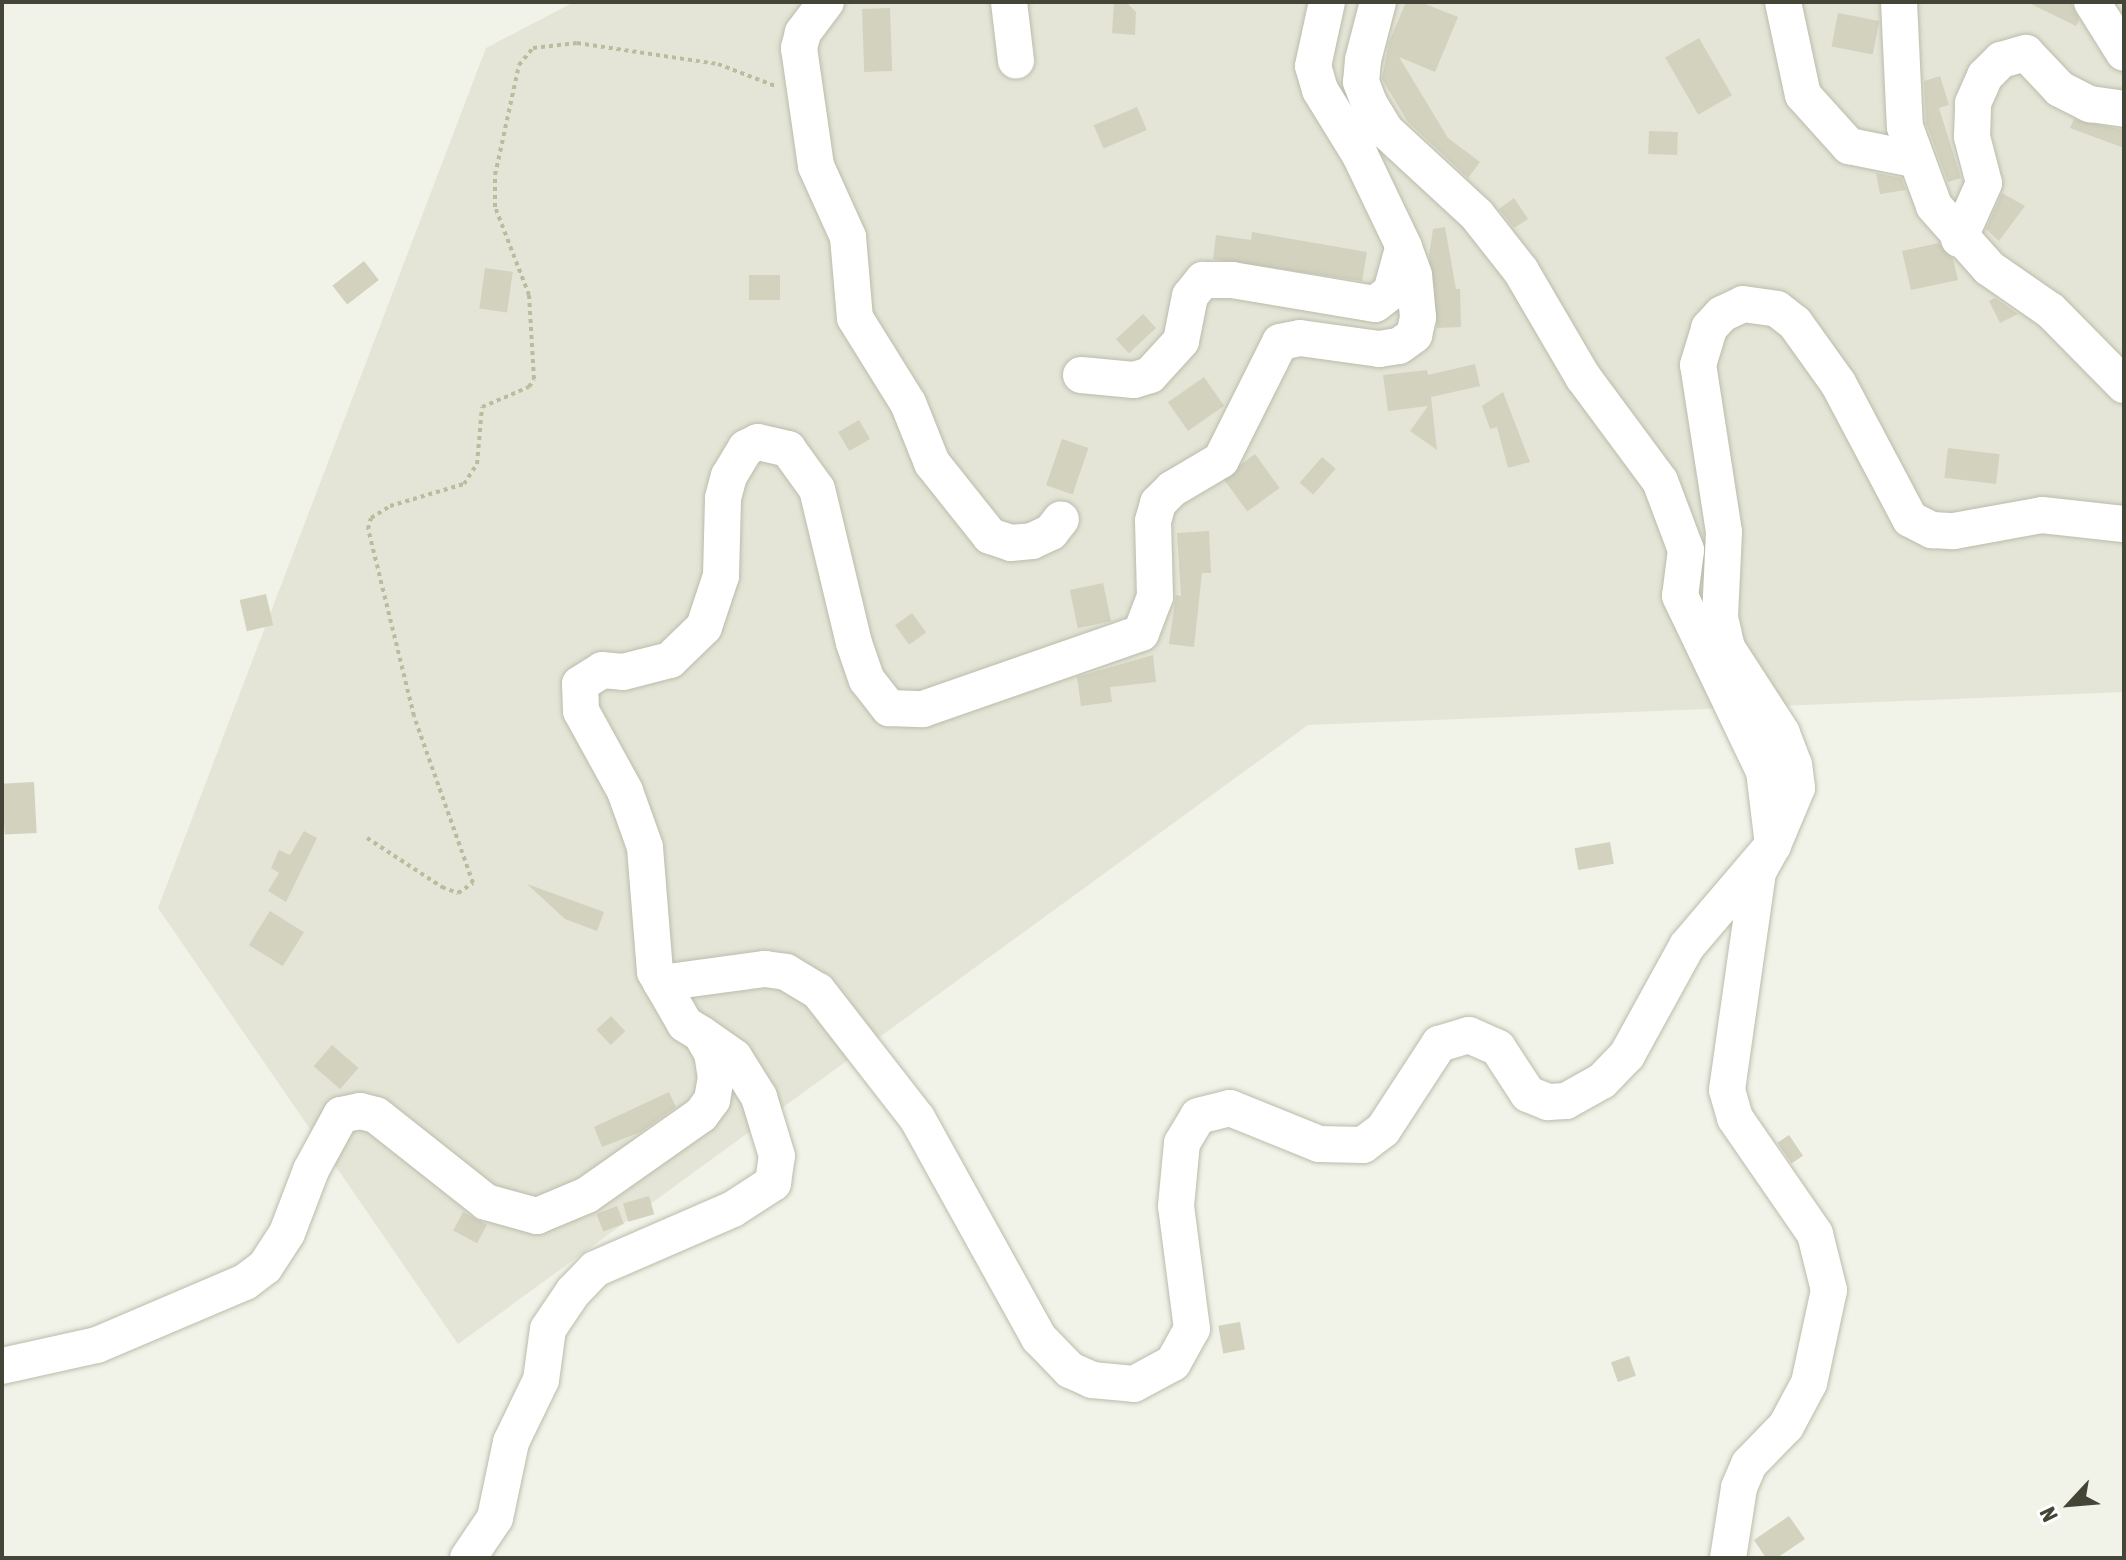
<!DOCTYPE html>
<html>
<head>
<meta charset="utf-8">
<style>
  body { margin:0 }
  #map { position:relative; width:2126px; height:1560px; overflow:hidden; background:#f1f2e8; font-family:"Asap Condensed",sans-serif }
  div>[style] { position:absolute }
  .residential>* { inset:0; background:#e4e5d6 }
  .building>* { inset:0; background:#d2d2bf; transform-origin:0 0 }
  .path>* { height:4px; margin-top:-2px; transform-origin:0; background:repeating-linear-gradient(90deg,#bbbc9e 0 4px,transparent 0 8px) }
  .roads { filter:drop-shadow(0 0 2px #bbbcab) drop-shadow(0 0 2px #bbbcab) }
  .minor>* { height:36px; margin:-18px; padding:0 18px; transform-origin:18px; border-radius:18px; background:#fff }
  span { translate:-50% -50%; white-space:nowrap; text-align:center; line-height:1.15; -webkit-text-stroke:6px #fff; paint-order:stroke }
  .frame { position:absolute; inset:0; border:4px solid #444437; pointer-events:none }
  .north { position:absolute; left:2030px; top:1464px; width:80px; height:80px; -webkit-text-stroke:6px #fff; paint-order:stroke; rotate:244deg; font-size:22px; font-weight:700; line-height:32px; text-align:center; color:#444437 }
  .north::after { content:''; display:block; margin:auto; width:28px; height:36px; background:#444437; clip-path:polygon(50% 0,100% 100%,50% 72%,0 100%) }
</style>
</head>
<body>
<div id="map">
  <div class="residential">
    <i style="clip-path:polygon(574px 2px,2124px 2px,2124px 692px,1308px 725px,458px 1344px,158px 908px,486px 48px)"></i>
  </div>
  <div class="building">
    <i style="clip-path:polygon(1114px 2px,1126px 2px,1136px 12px,1135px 35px,1112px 33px)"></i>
    <i style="clip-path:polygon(1406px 2px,1420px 2px,1458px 17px,1435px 72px,1399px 57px,1448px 138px,1480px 162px,1468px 178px,1408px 122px,1382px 79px,1389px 42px)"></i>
    <i style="clip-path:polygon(2027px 2px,2071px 2px,2079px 20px,2076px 26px)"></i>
    <i style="left:890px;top:8px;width:63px;height:28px;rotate:88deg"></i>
    <i style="left:1838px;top:13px;width:42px;height:34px;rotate:11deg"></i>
    <i style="left:1699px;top:38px;width:66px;height:39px;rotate:60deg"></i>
    <i style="clip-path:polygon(1940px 76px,1949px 105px,1939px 108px,1961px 178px,1948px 182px,1926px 123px,1924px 81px)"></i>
    <i style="left:1137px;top:107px;width:25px;height:47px;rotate:67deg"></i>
    <i style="clip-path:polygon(2074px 119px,2124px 130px,2124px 148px,2070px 128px)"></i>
    <i style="left:1649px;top:131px;width:29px;height:23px;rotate:2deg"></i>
    <i style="clip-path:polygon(1876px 173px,1901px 178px,1906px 190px,1880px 194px)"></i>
    <i style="clip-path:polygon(2002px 193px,2025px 206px,1999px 241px,1986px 229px)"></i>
    <i style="clip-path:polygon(1514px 198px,1528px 219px,1514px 228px,1499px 209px)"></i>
    <i style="clip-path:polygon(1445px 227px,1456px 289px,1460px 289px,1461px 327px,1437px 328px,1429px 255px,1433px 229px)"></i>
    <i style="clip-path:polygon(1252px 232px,1367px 252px,1362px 281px,1213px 259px,1216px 235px,1251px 240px)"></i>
    <i style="clip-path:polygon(1939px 243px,1953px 259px,1958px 280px,1911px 290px,1902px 251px)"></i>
    <i style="left:364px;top:261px;width:24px;height:40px;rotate:52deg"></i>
    <i style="left:485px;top:268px;width:28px;height:41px;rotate:8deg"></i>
    <i style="left:749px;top:275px;width:31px;height:25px"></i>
    <i style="clip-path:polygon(1995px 298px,2018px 314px,2000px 323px,1989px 301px)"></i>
    <i style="left:1143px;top:314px;width:19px;height:37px;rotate:47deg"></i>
    <i style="clip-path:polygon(1475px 364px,1480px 386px,1431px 397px,1437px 450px,1410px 431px,1428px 406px,1388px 411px,1383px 375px,1427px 370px,1428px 375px)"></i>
    <i style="left:1204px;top:377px;width:35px;height:44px;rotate:55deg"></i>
    <i style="clip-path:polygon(1503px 392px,1530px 462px,1508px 468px,1497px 427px,1490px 429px,1482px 406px)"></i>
    <i style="left:859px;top:420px;width:22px;height:24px;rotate:60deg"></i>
    <i style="left:1062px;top:439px;width:28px;height:49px;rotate:19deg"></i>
    <i style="left:1948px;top:448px;width:52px;height:30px;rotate:7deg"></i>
    <i style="left:1255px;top:454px;width:42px;height:40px;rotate:54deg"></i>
    <i style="left:1322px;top:457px;width:18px;height:34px;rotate:41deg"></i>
    <i style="clip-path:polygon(1209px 531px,1211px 573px,1202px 573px,1194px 647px,1169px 644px,1176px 595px,1181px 596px,1177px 533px)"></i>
    <i style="left:1103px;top:583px;width:39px;height:34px;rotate:78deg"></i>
    <i style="left:266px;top:594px;width:32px;height:27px;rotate:77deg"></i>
    <i style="left:912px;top:613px;width:24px;height:21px;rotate:54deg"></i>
    <i style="clip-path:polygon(1153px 655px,1156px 682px,1110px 687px,1112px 702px,1081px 706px,1077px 677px)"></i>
    <i style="left:34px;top:782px;width:51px;height:32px;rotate:87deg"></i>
    <i style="clip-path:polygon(304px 831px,317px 838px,286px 902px,268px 891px,279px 873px,271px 868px,279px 850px,290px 855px)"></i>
    <i style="left:1610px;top:842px;width:22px;height:36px;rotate:80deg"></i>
    <i style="clip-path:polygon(527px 884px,604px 912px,597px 931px,565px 919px)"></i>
    <i style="left:270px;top:911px;width:40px;height:40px;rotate:32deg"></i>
    <i style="left:611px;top:1016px;width:21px;height:20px;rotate:47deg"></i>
    <i style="left:332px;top:1045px;width:35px;height:28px;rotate:41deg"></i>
    <i style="clip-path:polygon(669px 1092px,676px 1107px,641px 1132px,602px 1147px,594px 1127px)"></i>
    <i style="left:1789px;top:1135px;width:25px;height:14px;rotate:56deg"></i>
    <i style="left:649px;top:1196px;width:19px;height:27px;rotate:74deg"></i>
    <i style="left:617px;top:1206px;width:19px;height:22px;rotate:69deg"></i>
    <i style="left:463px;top:1212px;width:27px;height:21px;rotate:28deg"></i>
    <i style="left:1240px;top:1322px;width:28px;height:22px;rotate:80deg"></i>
    <i style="left:1629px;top:1356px;width:21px;height:19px;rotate:71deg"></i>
    <i style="clip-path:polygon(1789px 1516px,1805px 1539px,1777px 1558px,1766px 1558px,1754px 1540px)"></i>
  </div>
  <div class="path">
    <i style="left:367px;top:838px;width:90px;rotate:33.2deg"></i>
    <i style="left:442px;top:887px;width:17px;rotate:21deg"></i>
    <i style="left:458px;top:893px;width:18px;rotate:-34deg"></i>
    <i style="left:473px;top:883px;width:177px;rotate:-109.5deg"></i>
    <i style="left:414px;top:716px;width:193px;rotate:-103.8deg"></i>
    <i style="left:368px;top:529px;width:11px;rotate:-75deg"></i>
    <i style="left:371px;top:518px;width:22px;rotate:-32deg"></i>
    <i style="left:390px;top:506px;width:77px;rotate:-16.6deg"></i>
    <i style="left:464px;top:484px;width:24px;rotate:-57deg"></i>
    <i style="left:477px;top:464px;width:57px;rotate:-85deg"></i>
    <i style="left:482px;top:407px;width:51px;rotate:-23.1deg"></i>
    <i style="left:529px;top:387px;width:9px;rotate:-58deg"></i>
    <i style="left:534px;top:379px;width:84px;rotate:-93.4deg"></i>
    <i style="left:529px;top:295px;width:94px;rotate:-111.1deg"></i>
    <i style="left:495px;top:207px;width:32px;rotate:-90deg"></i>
    <i style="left:495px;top:175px;width:113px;rotate:-77.7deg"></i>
    <i style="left:519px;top:65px;width:22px;rotate:-51deg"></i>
    <i style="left:533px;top:48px;width:44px;rotate:-6.5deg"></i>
    <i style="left:577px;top:43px;width:143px;rotate:8.5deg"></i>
    <i style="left:718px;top:64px;width:61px;rotate:21.1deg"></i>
  </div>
  <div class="roads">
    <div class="minor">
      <i style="left:826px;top:2px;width:39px;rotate:127deg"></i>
      <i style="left:803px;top:33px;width:16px;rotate:105deg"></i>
      <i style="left:799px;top:48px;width:119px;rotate:81.8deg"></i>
      <i style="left:816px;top:166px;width:78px;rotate:65.7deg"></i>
      <i style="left:848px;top:237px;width:81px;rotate:85.1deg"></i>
      <i style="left:855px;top:318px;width:100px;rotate:58.1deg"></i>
      <i style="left:908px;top:403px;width:65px;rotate:68.2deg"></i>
      <i style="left:932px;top:463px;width:93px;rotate:51.5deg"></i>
      <i style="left:990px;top:536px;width:22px;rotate:18deg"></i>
      <i style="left:1011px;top:543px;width:21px;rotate:-5deg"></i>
      <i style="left:1032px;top:541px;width:21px;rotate:-25deg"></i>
      <i style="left:1051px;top:532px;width:16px;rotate:-52deg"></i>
      <i style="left:1009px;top:2px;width:59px;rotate:83.2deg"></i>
      <i style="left:1378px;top:2px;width:60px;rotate:104.5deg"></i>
      <i style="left:1363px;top:60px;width:22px;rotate:95deg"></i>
      <i style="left:1361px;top:82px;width:22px;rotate:69deg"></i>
      <i style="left:1369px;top:103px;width:31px;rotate:59deg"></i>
      <i style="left:1385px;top:130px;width:125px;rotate:42.7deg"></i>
      <i style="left:1477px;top:215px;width:71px;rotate:51.8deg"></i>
      <i style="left:1521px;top:271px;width:123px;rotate:59.7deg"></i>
      <i style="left:1583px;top:377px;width:129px;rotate:53.5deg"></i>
      <i style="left:1660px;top:481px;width:74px;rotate:69.4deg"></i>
      <i style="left:1686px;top:550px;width:46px;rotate:97.4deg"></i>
      <i style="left:1680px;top:596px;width:194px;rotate:64.4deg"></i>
      <i style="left:1764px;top:771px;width:75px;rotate:83.1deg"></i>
      <i style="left:1773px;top:845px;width:31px;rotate:119deg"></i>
      <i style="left:1758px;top:872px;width:220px;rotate:98.1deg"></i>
      <i style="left:1727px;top:1090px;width:29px;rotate:74deg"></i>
      <i style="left:1735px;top:1118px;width:141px;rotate:55.4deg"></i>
      <i style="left:1815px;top:1234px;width:58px;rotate:76deg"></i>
      <i style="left:1829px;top:1290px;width:95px;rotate:102.1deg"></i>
      <i style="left:1809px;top:1383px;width:49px;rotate:118.1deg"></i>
      <i style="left:1786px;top:1426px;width:53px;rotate:134.2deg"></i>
      <i style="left:1749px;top:1464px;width:26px;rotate:113deg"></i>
      <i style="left:1739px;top:1488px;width:71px;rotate:98.9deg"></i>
      <i style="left:1783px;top:2px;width:95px;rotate:77.9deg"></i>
      <i style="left:1803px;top:95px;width:69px;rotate:48deg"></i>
      <i style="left:1849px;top:146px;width:65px;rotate:11.5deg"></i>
      <i style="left:1899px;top:2px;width:125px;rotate:87.3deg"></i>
      <i style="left:1905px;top:127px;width:84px;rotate:69.8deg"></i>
      <i style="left:1934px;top:206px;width:83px;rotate:48.4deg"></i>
      <i style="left:1989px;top:268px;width:75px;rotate:34.7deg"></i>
      <i style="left:2051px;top:311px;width:104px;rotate:45.4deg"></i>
      <i style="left:2092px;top:2px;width:60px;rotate:57.9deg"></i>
      <i style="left:1959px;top:239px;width:61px;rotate:-65.9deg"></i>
      <i style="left:1984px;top:183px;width:48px;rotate:-104.6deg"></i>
      <i style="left:1972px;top:137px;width:34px;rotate:-88deg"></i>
      <i style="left:1973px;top:103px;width:30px;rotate:-66deg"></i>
      <i style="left:1985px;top:76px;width:23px;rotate:-45deg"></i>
      <i style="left:2001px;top:60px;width:26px;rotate:-16deg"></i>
      <i style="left:2026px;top:53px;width:50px;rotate:46.6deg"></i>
      <i style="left:2060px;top:89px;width:34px;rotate:27deg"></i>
      <i style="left:2090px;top:104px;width:34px;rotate:8deg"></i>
      <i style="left:1081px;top:375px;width:53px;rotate:5.4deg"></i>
      <i style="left:1134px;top:380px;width:17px;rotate:-17deg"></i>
      <i style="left:1150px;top:375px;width:46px;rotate:-47.6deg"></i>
      <i style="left:1181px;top:341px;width:46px;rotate:-78.7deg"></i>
      <i style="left:1190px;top:296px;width:21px;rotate:-51deg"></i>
      <i style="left:1203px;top:280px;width:29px"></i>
      <i style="left:1232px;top:280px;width:145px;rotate:9.5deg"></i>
      <i style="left:1375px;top:304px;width:20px;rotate:-37deg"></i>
      <i style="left:1391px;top:292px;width:46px;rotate:-74.7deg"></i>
      <i style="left:661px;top:983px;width:105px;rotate:-7.7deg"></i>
      <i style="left:765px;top:969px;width:21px;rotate:8deg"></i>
      <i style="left:786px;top:972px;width:37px;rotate:31deg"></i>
      <i style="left:818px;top:991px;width:161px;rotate:52.1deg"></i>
      <i style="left:917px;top:1118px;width:252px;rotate:61deg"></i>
      <i style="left:1039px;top:1338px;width:45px;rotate:45.9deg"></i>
      <i style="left:1070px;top:1370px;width:24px;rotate:24deg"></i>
      <i style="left:1092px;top:1380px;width:42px;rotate:5.4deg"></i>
      <i style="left:1134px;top:1384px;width:44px;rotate:-28.3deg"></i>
      <i style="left:1173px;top:1363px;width:39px;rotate:-61deg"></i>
      <i style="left:1192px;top:1329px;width:124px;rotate:-97.4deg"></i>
      <i style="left:1176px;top:1206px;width:63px;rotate:-84.6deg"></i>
      <i style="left:1182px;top:1143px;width:31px;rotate:-59deg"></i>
      <i style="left:1198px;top:1116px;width:33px;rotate:-14deg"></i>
      <i style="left:1230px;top:1108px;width:96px;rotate:22deg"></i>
      <i style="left:1319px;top:1144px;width:44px;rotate:1.3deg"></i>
      <i style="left:1363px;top:1145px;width:25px;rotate:-37deg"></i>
      <i style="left:1383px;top:1130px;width:103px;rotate:-56.9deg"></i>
      <i style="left:1439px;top:1044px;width:31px;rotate:-17deg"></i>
      <i style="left:1469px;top:1035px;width:32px;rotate:24deg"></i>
      <i style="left:1498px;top:1048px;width:55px;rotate:56.9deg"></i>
      <i style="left:1528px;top:1094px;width:22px;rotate:22deg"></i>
      <i style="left:1548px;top:1102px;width:18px;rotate:-3deg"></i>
      <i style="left:1566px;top:1101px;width:41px;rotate:-29.1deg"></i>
      <i style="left:1602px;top:1081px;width:36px;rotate:-46deg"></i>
      <i style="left:1627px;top:1055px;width:124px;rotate:-61.2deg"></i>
      <i style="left:1687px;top:946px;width:133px;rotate:-49.6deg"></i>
      <i style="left:1773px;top:845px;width:62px;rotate:-67.2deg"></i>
      <i style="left:1797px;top:788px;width:23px;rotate:-97deg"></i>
      <i style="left:1794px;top:765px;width:34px;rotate:-111deg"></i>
      <i style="left:1782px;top:733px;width:101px;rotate:-122.9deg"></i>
      <i style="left:1727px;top:648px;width:32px;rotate:-103deg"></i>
      <i style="left:1720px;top:617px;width:85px;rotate:-87.3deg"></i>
      <i style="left:1724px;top:532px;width:169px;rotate:-98.8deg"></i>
      <i style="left:1698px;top:365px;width:39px;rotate:-73deg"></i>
      <i style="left:1709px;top:328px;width:19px;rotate:-47deg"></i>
      <i style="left:1722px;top:314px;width:23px;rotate:-25deg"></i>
      <i style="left:1743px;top:304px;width:34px;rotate:8deg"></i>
      <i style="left:1777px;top:309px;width:23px;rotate:38deg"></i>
      <i style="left:1795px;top:323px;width:74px;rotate:54.4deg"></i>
      <i style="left:1838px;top:383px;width:154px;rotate:62.1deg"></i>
      <i style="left:1910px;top:519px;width:25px;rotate:27deg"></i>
      <i style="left:1932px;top:530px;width:22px;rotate:3deg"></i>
      <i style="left:1954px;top:531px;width:89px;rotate:-10.3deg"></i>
      <i style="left:2042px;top:515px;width:82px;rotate:6.3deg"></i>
      <i style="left:2px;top:1366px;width:97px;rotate:-12.5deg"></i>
      <i style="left:97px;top:1345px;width:161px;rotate:-23.1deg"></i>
      <i style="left:245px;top:1282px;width:25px;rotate:-37deg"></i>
      <i style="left:265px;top:1267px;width:40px;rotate:-57.1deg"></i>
      <i style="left:287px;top:1233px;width:67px;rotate:-69.1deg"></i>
      <i style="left:311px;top:1170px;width:63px;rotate:-61.4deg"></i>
      <i style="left:341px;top:1115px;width:19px;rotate:-12deg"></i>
      <i style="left:360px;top:1111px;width:16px;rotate:14deg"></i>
      <i style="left:376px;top:1115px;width:140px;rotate:38.3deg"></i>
      <i style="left:486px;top:1202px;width:53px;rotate:15.4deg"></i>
      <i style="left:537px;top:1216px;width:54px;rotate:-22.8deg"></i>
      <i style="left:587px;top:1195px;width:139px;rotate:-35.1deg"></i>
      <i style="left:701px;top:1115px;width:19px;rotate:-54deg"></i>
      <i style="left:712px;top:1100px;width:22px;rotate:-80deg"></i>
      <i style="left:716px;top:1078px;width:25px;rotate:-99deg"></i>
      <i style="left:712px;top:1053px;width:22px;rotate:-120deg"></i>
      <i style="left:701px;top:1034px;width:19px;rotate:-148deg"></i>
      <i style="left:685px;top:1024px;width:60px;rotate:-120deg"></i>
      <i style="left:655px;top:972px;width:125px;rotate:-94.6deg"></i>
      <i style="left:645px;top:847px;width:59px;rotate:-109.7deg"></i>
      <i style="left:625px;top:791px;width:91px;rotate:-118.8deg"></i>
      <i style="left:581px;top:711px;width:27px;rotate:-92deg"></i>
      <i style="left:580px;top:684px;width:26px;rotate:-32deg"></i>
      <i style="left:602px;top:670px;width:21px;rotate:5deg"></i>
      <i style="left:623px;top:672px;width:49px;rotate:-14.3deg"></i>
      <i style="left:670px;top:660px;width:47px;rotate:-44.1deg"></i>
      <i style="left:704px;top:627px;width:54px;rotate:-71.6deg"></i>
      <i style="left:721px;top:576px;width:78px;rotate:-88.5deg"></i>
      <i style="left:723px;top:498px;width:23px;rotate:-75deg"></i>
      <i style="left:729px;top:476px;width:33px;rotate:-59deg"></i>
      <i style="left:746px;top:448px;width:13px;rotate:-27deg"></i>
      <i style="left:758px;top:442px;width:31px;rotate:13deg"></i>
      <i style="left:788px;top:449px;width:49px;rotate:54.1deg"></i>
      <i style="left:817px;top:489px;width:158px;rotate:76.5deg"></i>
      <i style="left:854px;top:643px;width:39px;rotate:71deg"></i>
      <i style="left:867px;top:680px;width:36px;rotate:52deg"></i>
      <i style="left:889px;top:708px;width:34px;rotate:2deg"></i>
      <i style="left:923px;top:709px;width:231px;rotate:-19.2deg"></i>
      <i style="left:1141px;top:633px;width:39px;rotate:-69deg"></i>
      <i style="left:1155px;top:597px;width:76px;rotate:-91.5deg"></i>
      <i style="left:1153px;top:521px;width:19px;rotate:-74deg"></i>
      <i style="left:1158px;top:503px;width:20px;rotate:-45deg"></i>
      <i style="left:1172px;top:489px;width:57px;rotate:-30.6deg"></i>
      <i style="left:1221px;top:460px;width:132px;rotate:-63.4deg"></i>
      <i style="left:1280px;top:342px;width:20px;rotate:-11deg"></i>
      <i style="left:1300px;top:338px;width:80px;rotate:7.9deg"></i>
      <i style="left:1379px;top:349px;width:20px;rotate:-9deg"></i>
      <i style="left:1399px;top:346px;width:19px;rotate:-36deg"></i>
      <i style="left:1414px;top:335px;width:18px;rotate:-77deg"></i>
      <i style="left:1418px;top:317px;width:42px;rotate:-95.4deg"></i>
      <i style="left:1414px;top:275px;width:30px;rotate:-110deg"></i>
      <i style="left:1404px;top:247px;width:102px;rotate:-115.6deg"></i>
      <i style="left:1360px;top:155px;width:76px;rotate:-121.6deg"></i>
      <i style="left:1320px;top:90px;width:25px;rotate:-106deg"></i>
      <i style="left:1313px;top:66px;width:66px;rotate:-77.7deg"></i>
      <i style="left:468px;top:1558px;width:48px;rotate:-56deg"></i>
      <i style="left:495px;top:1518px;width:78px;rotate:-78.1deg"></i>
      <i style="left:511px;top:1442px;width:69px;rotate:-64.2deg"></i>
      <i style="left:541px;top:1380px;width:51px;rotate:-82.2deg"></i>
      <i style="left:548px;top:1329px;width:45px;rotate:-56deg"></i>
      <i style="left:573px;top:1292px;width:32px;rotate:-46deg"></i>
      <i style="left:595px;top:1269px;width:150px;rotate:-23.5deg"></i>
      <i style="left:733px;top:1209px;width:48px;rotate:-33deg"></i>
      <i style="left:773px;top:1183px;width:27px;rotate:-82deg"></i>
      <i style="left:777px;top:1156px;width:62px;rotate:-107deg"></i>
      <i style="left:759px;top:1097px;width:47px;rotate:-122deg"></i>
      <i style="left:734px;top:1057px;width:38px;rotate:-145deg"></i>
    </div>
  </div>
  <div class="frame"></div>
  <div class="north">N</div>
</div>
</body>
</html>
